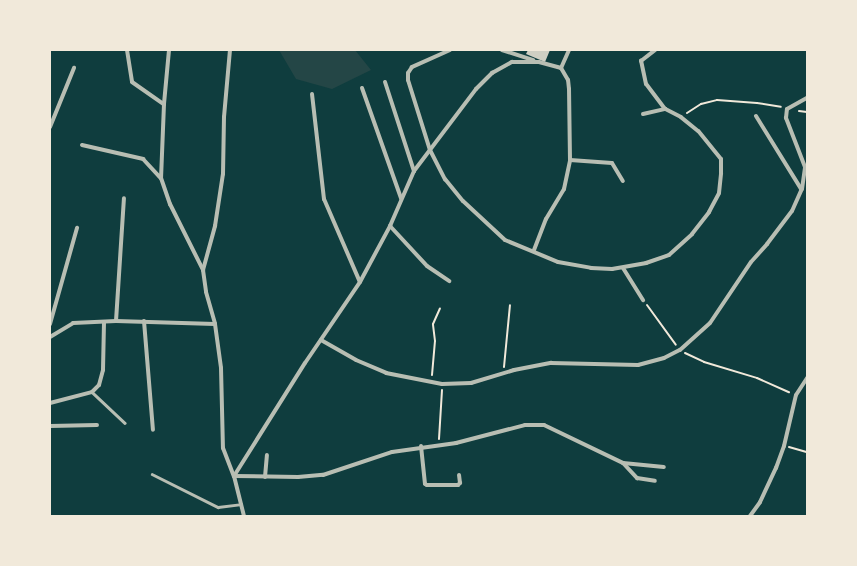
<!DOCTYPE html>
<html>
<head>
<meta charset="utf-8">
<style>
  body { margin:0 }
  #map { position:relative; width:857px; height:566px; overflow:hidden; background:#0f3d3e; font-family:Figtree,sans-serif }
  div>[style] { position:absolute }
  .green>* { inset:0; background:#244646 }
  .building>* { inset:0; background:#cfcfc3 }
  .path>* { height:2px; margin:-1px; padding:0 1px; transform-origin:1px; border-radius:1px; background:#f1e9da }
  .service>* { height:2.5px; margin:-1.25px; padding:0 1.25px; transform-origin:1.25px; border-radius:1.25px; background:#b8beb3 }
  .minor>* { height:4px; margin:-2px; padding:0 2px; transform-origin:2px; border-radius:2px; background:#b8beb3 }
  span { translate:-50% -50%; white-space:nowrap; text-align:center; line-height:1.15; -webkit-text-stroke:3.5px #f1e9da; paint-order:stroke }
  .frame { position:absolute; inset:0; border:51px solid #f1e9da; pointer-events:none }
</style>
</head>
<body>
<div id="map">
  <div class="green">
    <i style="clip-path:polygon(279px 50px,355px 50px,371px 70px,332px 89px,296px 79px)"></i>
  </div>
  <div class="building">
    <i style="clip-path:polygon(528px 50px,550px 50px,545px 62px,526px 54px)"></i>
  </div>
  <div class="path">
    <i style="left:799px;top:111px;width:8px;rotate:7deg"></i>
    <i style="left:687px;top:113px;width:17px;rotate:-33deg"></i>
    <i style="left:701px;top:104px;width:16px;rotate:-14deg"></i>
    <i style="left:717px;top:100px;width:40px;rotate:4.3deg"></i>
    <i style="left:757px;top:103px;width:24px;rotate:9deg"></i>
    <i style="left:647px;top:305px;width:49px;rotate:54.1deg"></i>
    <i style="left:685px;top:353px;width:21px;rotate:25deg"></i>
    <i style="left:704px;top:362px;width:55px;rotate:16.8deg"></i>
    <i style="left:757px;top:378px;width:35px;rotate:24deg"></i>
    <i style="left:504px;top:367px;width:62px;rotate:-84.5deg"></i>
    <i style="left:432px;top:375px;width:34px;rotate:-85deg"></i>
    <i style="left:435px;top:341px;width:17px;rotate:-97deg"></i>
    <i style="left:433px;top:324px;width:17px;rotate:-66deg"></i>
    <i style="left:439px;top:439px;width:49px;rotate:-86.5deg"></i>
    <i style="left:789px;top:447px;width:19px;rotate:16deg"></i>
  </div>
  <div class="service">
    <i style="left:92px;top:392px;width:45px;rotate:43.2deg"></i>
    <i style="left:152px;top:474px;width:74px;rotate:26.6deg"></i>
    <i style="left:218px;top:507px;width:23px;rotate:-7deg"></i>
  </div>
  <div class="minor">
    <i style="left:127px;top:50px;width:32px;rotate:81deg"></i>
    <i style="left:132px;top:82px;width:39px;rotate:35deg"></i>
    <i style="left:169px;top:50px;width:54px;rotate:95.3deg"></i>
    <i style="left:164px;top:104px;width:74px;rotate:92.3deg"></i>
    <i style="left:161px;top:178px;width:28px;rotate:71deg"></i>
    <i style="left:170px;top:204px;width:74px;rotate:63.4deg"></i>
    <i style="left:203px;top:270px;width:22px;rotate:82deg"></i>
    <i style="left:206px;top:292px;width:33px;rotate:74deg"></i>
    <i style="left:215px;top:324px;width:44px;rotate:82.2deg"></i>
    <i style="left:221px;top:368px;width:80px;rotate:88.6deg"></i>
    <i style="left:223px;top:448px;width:30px;rotate:69deg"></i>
    <i style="left:234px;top:476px;width:41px;rotate:76deg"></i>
    <i style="left:450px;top:50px;width:42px;rotate:155.9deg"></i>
    <i style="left:412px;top:67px;width:7px;rotate:124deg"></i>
    <i style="left:408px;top:73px;width:7px;rotate:90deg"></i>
    <i style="left:408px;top:80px;width:73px;rotate:72.6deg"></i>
    <i style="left:430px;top:150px;width:33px;rotate:63deg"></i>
    <i style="left:445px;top:179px;width:28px;rotate:51deg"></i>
    <i style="left:463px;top:201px;width:57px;rotate:42.9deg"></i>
    <i style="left:505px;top:240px;width:57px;rotate:22.5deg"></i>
    <i style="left:558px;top:262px;width:34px;rotate:10deg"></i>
    <i style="left:591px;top:268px;width:21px;rotate:3deg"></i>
    <i style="left:612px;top:269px;width:35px;rotate:-10deg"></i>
    <i style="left:646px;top:263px;width:24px;rotate:-19deg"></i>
    <i style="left:669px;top:255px;width:31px;rotate:-42deg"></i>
    <i style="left:692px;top:234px;width:28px;rotate:-52deg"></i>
    <i style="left:709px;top:212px;width:21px;rotate:-62deg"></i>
    <i style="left:719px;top:193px;width:20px;rotate:-84deg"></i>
    <i style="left:721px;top:173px;width:14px;rotate:-90deg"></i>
    <i style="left:721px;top:159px;width:36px;rotate:-129deg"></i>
    <i style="left:698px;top:131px;width:22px;rotate:-141deg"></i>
    <i style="left:681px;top:117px;width:18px;rotate:-153deg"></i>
    <i style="left:665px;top:109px;width:31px;rotate:-127deg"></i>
    <i style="left:646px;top:84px;width:24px;rotate:-102deg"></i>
    <i style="left:641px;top:61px;width:18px;rotate:-38deg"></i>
    <i style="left:502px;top:50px;width:33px;rotate:18deg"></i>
    <i style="left:561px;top:68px;width:20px;rotate:-66deg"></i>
    <i style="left:385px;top:82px;width:94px;rotate:72deg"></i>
    <i style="left:362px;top:88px;width:117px;rotate:70.5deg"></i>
    <i style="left:312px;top:94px;width:106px;rotate:83.5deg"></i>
    <i style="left:324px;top:199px;width:90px;rotate:66.6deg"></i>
    <i style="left:643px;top:114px;width:23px;rotate:-13deg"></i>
    <i style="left:756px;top:116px;width:86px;rotate:58.3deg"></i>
    <i style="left:50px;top:127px;width:64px;rotate:-67.9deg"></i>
    <i style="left:82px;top:145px;width:63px;rotate:12.9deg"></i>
    <i style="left:143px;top:159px;width:26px;rotate:47deg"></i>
    <i style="left:570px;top:160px;width:42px;rotate:4.1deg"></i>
    <i style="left:612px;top:163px;width:21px;rotate:59deg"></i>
    <i style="left:390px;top:226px;width:54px;rotate:47.2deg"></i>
    <i style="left:427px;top:266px;width:27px;rotate:34deg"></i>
    <i style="left:534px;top:250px;width:33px;rotate:-69deg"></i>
    <i style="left:546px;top:219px;width:35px;rotate:-59deg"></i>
    <i style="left:564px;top:189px;width:30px;rotate:-78deg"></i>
    <i style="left:570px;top:160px;width:71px;rotate:-90.8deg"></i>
    <i style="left:569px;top:89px;width:9px;rotate:-96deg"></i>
    <i style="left:568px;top:80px;width:14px;rotate:-120deg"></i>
    <i style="left:623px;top:268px;width:38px;rotate:58deg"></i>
    <i style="left:203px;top:270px;width:46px;rotate:-74.7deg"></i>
    <i style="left:215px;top:226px;width:53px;rotate:-81.3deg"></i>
    <i style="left:223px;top:174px;width:57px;rotate:-89deg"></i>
    <i style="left:224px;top:117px;width:67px;rotate:-84.9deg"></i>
    <i style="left:116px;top:321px;width:123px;rotate:-86.3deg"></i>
    <i style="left:144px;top:321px;width:109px;rotate:85.3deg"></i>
    <i style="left:50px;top:324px;width:100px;rotate:-74.3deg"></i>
    <i style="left:50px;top:337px;width:27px;rotate:-31deg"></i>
    <i style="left:73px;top:323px;width:43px;rotate:-2.7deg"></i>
    <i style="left:116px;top:321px;width:99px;rotate:1.7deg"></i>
    <i style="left:321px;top:340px;width:40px;rotate:29.7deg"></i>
    <i style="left:356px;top:360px;width:33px;rotate:23deg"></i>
    <i style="left:386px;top:373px;width:57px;rotate:11.1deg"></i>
    <i style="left:442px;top:384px;width:29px;rotate:-2deg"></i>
    <i style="left:471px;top:383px;width:45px;rotate:-16.8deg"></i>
    <i style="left:514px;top:370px;width:38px;rotate:-11deg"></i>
    <i style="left:551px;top:363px;width:87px;rotate:1.3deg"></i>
    <i style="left:638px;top:365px;width:27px;rotate:-15deg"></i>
    <i style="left:664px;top:358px;width:18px;rotate:-27deg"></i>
    <i style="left:680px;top:350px;width:40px;rotate:-42deg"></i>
    <i style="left:710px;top:323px;width:73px;rotate:-56.1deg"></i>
    <i style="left:751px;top:262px;width:24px;rotate:-48deg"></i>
    <i style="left:767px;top:244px;width:41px;rotate:-52.9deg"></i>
    <i style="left:792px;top:211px;width:24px;rotate:-66deg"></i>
    <i style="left:802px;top:189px;width:22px;rotate:-82deg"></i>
    <i style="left:805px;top:167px;width:53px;rotate:-111.2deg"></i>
    <i style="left:786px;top:118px;width:9px;rotate:-84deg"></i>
    <i style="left:787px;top:109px;width:23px;rotate:-29deg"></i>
    <i style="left:50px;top:403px;width:43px;rotate:-14.7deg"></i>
    <i style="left:92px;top:392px;width:10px;rotate:-45deg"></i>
    <i style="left:99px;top:385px;width:16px;rotate:-75deg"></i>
    <i style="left:103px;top:370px;width:48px;rotate:-88.8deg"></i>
    <i style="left:50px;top:426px;width:47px;rotate:-1.2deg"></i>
    <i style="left:421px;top:446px;width:38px;rotate:84deg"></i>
    <i style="left:425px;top:484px;width:2px;rotate:27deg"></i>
    <i style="left:427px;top:485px;width:31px"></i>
    <i style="left:458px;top:485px;width:3px;rotate:-45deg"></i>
    <i style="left:460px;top:483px;width:8px;rotate:-97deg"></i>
    <i style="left:623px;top:463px;width:21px;rotate:47deg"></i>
    <i style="left:637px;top:478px;width:18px;rotate:9deg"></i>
    <i style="left:234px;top:476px;width:133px;rotate:-57.9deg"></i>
    <i style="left:305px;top:363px;width:98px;rotate:-55.8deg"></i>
    <i style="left:360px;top:282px;width:64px;rotate:-61.8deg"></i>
    <i style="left:390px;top:226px;width:60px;rotate:-66.4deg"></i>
    <i style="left:414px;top:171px;width:103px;rotate:-52.9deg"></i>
    <i style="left:476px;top:89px;width:23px;rotate:-45deg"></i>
    <i style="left:492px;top:73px;width:23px;rotate:-29deg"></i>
    <i style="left:512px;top:62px;width:27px"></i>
    <i style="left:539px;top:62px;width:23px;rotate:15deg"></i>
    <i style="left:234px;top:476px;width:64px;rotate:0.9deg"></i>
    <i style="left:298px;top:477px;width:25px;rotate:-5deg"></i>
    <i style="left:323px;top:475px;width:73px;rotate:-18.4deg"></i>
    <i style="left:392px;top:452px;width:65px;rotate:-8deg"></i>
    <i style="left:456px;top:443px;width:71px;rotate:-14.6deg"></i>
    <i style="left:525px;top:425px;width:19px"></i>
    <i style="left:544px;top:425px;width:88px;rotate:25.7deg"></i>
    <i style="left:623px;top:463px;width:41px;rotate:5.6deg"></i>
    <i style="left:265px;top:477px;width:22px;rotate:-85deg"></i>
    <i style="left:750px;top:516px;width:17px;rotate:-54deg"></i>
    <i style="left:760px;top:502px;width:38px;rotate:-65deg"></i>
    <i style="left:776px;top:468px;width:23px;rotate:-70deg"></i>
    <i style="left:784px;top:446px;width:52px;rotate:-76.8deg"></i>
    <i style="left:796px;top:395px;width:20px;rotate:-57deg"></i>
  </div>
  <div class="frame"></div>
</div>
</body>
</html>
